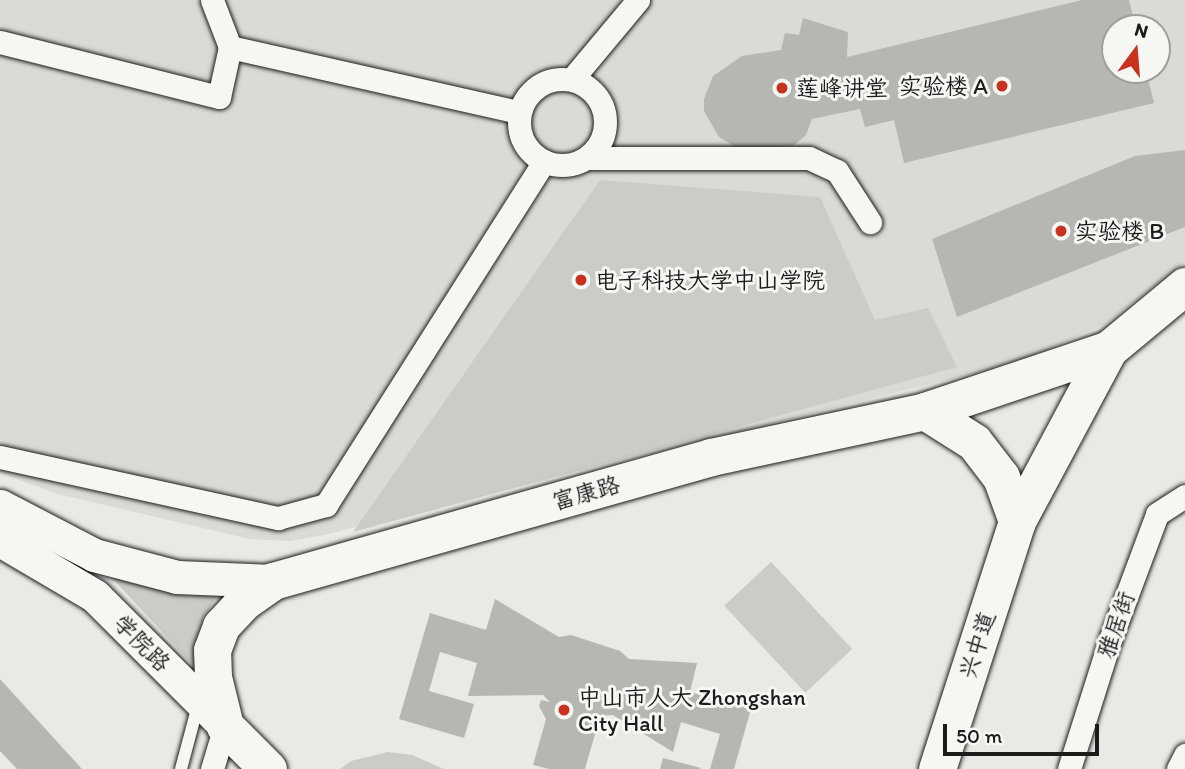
<!DOCTYPE html>
<html>
<head>
<meta charset="utf-8">
<style>
  body { margin:0 }
  #map { position:relative; width:1185px; height:769px; overflow:hidden; background:#e9e9e5; font-family:Itim,"LXGW WenKai TC",sans-serif }
  div>[style] { position:absolute }
  .built>* { inset:0; background:#dadad6 }
  .green>* { inset:0; background:#cbcbc7; transform-origin:0 0 }
  .building>* { inset:0; background:#b6b6b3 }
  .roads { filter:drop-shadow(0 0 2px #1c1c1c) drop-shadow(0 0 2px #1c1c1c) }
  .lane>* { height:12px; margin:-6px; padding:0 6px; transform-origin:6px; border-radius:6px; background:#f6f6f2 }
  .street>* { height:23px; margin:-11.5px; padding:0 11.5px; transform-origin:11.5px; border-radius:11.5px; background:#f6f6f2 }
  .street>.ring { margin:-11.5px; padding:0; box-sizing:content-box; background:none; border:23px solid #f6f6f2; border-radius:50% }
  .secondary>* { height:33px; margin:-16.5px; padding:0 16.5px; transform-origin:16.5px; border-radius:16.5px; background:#f6f6f2 }
  .primary>* { height:37px; margin:-18.5px; padding:0 18.5px; transform-origin:18.5px; border-radius:18.5px; background:#f6f6f2 }
  .dots>* { width:19px; height:19px; translate:-50% -50%; box-sizing:border-box; border:4px solid #f6f6f2; border-radius:50% }
  span { translate:-50% -50%; white-space:nowrap; text-align:center; line-height:1.15; -webkit-text-stroke:6px #f6f6f2; paint-order:stroke }
  .poi-label { font-size:23px; color:#1c1c1c }
  .right { translate:-100% -50%; text-align:right }
  .left { translate:0 -50%; text-align:left }
  .street-label { font-size:23px; color:#1c1c1c }
  .north { position:absolute; left:1101px; top:14px; width:70px; height:70px; box-sizing:border-box; background:#f6f6f2; border:2px solid #9f9f9c; border-radius:50%; rotate:16deg; font-size:19px; font-weight:700; line-height:28px; text-align:center; color:#1c1c1c }
  .north::after { content:''; display:block; margin:auto; width:24px; height:32px; background:#c8321e; clip-path:polygon(50% 0,100% 100%,50% 72%,0 100%) }
  .scale { position:absolute; left:943px; top:724px; width:156px; height:32px; box-sizing:border-box; border:4px solid #1c1c1c; border-top:0; padding-left:9px; font-size:21px; line-height:24px; white-space:nowrap; color:#1c1c1c; -webkit-text-stroke:5px #f6f6f2; paint-order:stroke }
</style>
</head>
<body>
<div id="map">
  <div class="built">
    <i style="clip-path:polygon(evenodd,0 0,1185px 0,1185px 262px,1105px 324px,1034px 355px,974px 373px,324px 535px,290px 541px,250px 539px,58px 494px,0 473px,0 0,1115px 28px,1157px 28px,1157px 70px,1115px 70px,1115px 28px)"></i>
  </div>
  <div class="green">
    <i style="clip-path:polygon(600px 180px,820px 197px,875px 320px,928px 308px,957px 367px,353px 532px)"></i>
    <i style="left:771px;top:562px;width:119px;height:64px;rotate:47deg"></i>
    <i style="clip-path:polygon(100px 565px,230px 587px,217px 596px,203px 617px,199px 636px,203px 676px)"></i>
    <i style="clip-path:polygon(388px 752px,412px 755px,444px 769px,340px 769px,351px 761px)"></i>
  </div>
  <div class="building">
    <i style="clip-path:polygon(1082px 0,1129px 0,1136px 28px,1115px 28px,1115px 70px,1146px 70px,1154px 103px,904px 163px,894px 120px,865px 127px,860px 109px,812px 119px,806px 135px,793px 146px,770px 148px,739px 149px,719px 137px,704px 111px,704px 99px,713px 76px,742px 56px,781px 50px,785px 33px,799px 35px,803px 18px,848px 32px,847px 57px)"></i>
    <i style="clip-path:polygon(1185px 150px,1185px 227px,957px 317px,932px 239px,1135px 156px)"></i>
    <i style="clip-path:polygon(495px 599px,559px 637px,571px 635px,620px 651px,629px 659px,697px 663px,690px 692px,751px 709px,734px 769px,710px 769px,720px 734px,681px 722px,673px 752px,613px 715px,599px 716px,611px 720px,610px 726px,595px 734px,585px 769px,549px 769px,533px 765px,546px 719px,539px 706px,541px 700px,550px 702px,543px 695px,468px 696px,477px 663px,440px 652px,429px 691px,474px 704px,464px 738px,399px 719px,430px 613px,486px 630px)"></i>
    <i style="clip-path:polygon(0 679px,82px 769px,17px 769px,0 751px)"></i>
    <i style="clip-path:polygon(663px 758px,701px 768px,700px 769px,660px 769px)"></i>
  </div>
  <div class="roads">
    <div class="lane">
      <i style="left:181px;top:769px;width:66px;rotate:-75.1deg"></i>
    </div>
    <div class="street">
      <i style="left:0;top:42px;width:226px;rotate:14.1deg"></i>
      <i style="left:219px;top:97px;width:51px;rotate:-77.6deg"></i>
      <i style="left:230px;top:47px;width:50px;rotate:-111deg"></i>
      <i style="left:230px;top:47px;width:296px;rotate:12.7deg"></i>
      <i class="ring" style="left:519px;top:79px;width:63px;height:63px"></i>
      <i style="left:572px;top:79px;width:103px;rotate:-50.1deg"></i>
      <i style="left:587px;top:158px;width:222px"></i>
      <i style="left:809px;top:158px;width:31px;rotate:25deg"></i>
      <i style="left:837px;top:171px;width:61px;rotate:57.1deg"></i>
      <i style="left:0;top:457px;width:285px;rotate:12.4deg"></i>
      <i style="left:278px;top:518px;width:50px;rotate:-15.2deg"></i>
      <i style="left:326px;top:505px;width:407px;rotate:-57.6deg"></i>
      <i style="left:212px;top:769px;width:45px;rotate:-73.2deg"></i>
      <i style="left:1069px;top:769px;width:135px;rotate:-72.4deg"></i>
      <i style="left:1110px;top:640px;width:134px;rotate:-69.5deg"></i>
      <i style="left:1157px;top:514px;width:33px;rotate:-33deg"></i>
      <i style="left:1178px;top:769px;width:16px;rotate:-63deg"></i>
    </div>
    <div class="secondary">
      <i style="left:0;top:506px;width:106px;rotate:27.5deg"></i>
      <i style="left:94px;top:555px;width:86px;rotate:14.8deg"></i>
      <i style="left:177px;top:577px;width:96px;rotate:2.4deg"></i>
      <i style="left:0;top:540px;width:110px;rotate:30.5deg"></i>
      <i style="left:95px;top:596px;width:184px;rotate:45deg"></i>
    </div>
    <div class="primary">
      <i style="left:925px;top:411px;width:58px;rotate:32.3deg"></i>
      <i style="left:974px;top:442px;width:44px;rotate:52.4deg"></i>
      <i style="left:1001px;top:477px;width:47px;rotate:70deg"></i>
      <i style="left:268px;top:769px;width:61px;rotate:-135deg"></i>
      <i style="left:225px;top:726px;width:50px;rotate:-103.8deg"></i>
      <i style="left:213px;top:677px;width:27px;rotate:-92deg"></i>
      <i style="left:212px;top:650px;width:26px;rotate:-69deg"></i>
      <i style="left:221px;top:626px;width:33px;rotate:-47deg"></i>
      <i style="left:243px;top:602px;width:37px;rotate:-35deg"></i>
      <i style="left:273px;top:581px;width:455px;rotate:-15.8deg"></i>
      <i style="left:711px;top:457px;width:219px;rotate:-12.1deg"></i>
      <i style="left:925px;top:411px;width:194px;rotate:-18.6deg"></i>
      <i style="left:1109px;top:349px;width:99px;rotate:-39.7deg"></i>
      <i style="left:937px;top:769px;width:261px;rotate:-72.1deg"></i>
      <i style="left:1017px;top:521px;width:195px;rotate:-61.9deg"></i>
    </div>
  </div>
  <div class="dots">
    <i style="left:1002px;top:86px;background:#c8321e"></i>
    <i style="left:782px;top:88px;background:#c8321e"></i>
    <i style="left:1061px;top:231px;background:#c8321e"></i>
    <i style="left:581px;top:280px;background:#c8321e"></i>
    <i style="left:564px;top:710px;background:#c8321e"></i>
  </div>
  <div class="poi-label">
    <span class="right" style="left:988px;top:86px">实验楼 A</span>
    <span class="left" style="left:796px;top:88px">莲峰讲堂</span>
    <span class="left" style="left:1075px;top:231px">实验楼 B</span>
    <span class="left" style="left:595px;top:280px">电子科技大学中山学院</span>
    <span class="left" style="left:578px;top:710px">中山市人大 Zhongshan<br>City Hall</span>
  </div>
  <div class="street-label">
    <span style="left:586px;top:493px;rotate:-16deg">富康路</span>
    <span style="left:1116px;top:625px;rotate:-71deg">雅居街</span>
    <span style="left:142px;top:643px;rotate:45deg">学院路</span>
    <span style="left:977px;top:645px;rotate:-72deg">兴中道</span>
  </div>
  <div class="north">N</div>
  <div class="scale">50 m</div>
</div>
</body>
</html>
